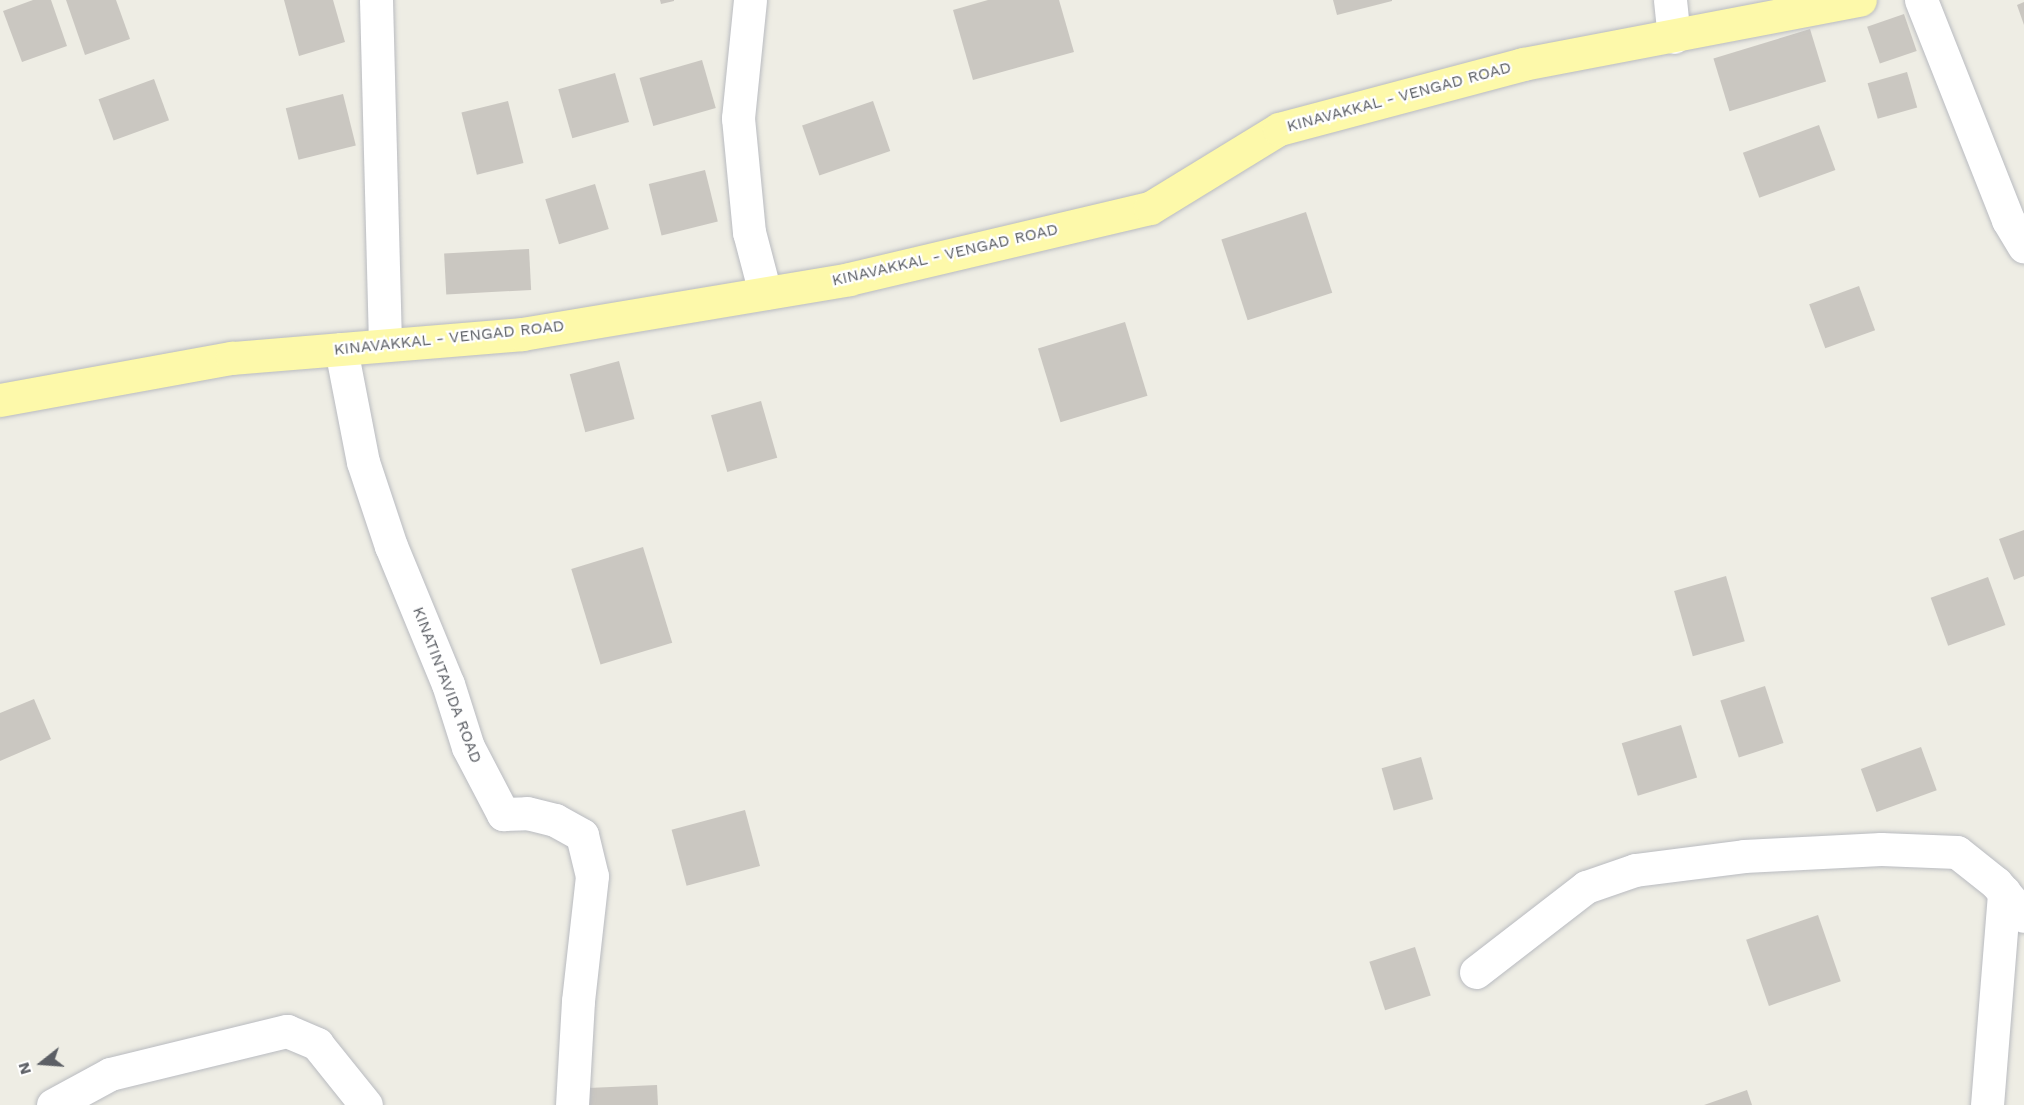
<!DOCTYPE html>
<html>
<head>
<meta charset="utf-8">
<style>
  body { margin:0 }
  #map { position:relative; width:2024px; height:1105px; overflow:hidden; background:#eeede4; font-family:"Work Sans",sans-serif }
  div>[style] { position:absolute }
  .building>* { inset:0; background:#cac7c1; transform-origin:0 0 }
  .roads { filter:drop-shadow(0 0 2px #b9bbc0) drop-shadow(0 0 2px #b9bbc0) }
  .minor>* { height:33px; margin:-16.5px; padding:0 16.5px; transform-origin:16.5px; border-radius:16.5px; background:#fff }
  .major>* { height:33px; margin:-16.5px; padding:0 16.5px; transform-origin:16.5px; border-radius:16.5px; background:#fdf9aa }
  span { translate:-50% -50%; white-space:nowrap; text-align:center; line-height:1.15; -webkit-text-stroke:4.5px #fff; paint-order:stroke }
  .street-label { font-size:16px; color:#5c5f65 }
  .north { position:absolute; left:12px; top:1033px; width:60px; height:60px; -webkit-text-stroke:4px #fff; paint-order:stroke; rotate:253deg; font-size:16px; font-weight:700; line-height:24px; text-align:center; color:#5c5f65 }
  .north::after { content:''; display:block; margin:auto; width:21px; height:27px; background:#5c5f65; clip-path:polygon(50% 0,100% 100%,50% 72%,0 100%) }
</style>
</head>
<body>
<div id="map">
  <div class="building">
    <i style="clip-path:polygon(33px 0,51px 0,67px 46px,22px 62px,3px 11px)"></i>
    <i style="clip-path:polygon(66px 0,116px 0,130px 39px,85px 55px)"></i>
    <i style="clip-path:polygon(284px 0,333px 0,345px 42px,299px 56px)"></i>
    <i style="clip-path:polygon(660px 0,674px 0,674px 1px,661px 4px)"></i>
    <i style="clip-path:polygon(988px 0,1059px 0,1074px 52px,973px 80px,953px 10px)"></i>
    <i style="clip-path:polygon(1333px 0,1392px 0,1392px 1px,1337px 15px)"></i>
    <i style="clip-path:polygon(2024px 2px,2024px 25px,2017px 5px)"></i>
    <i style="left:1904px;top:14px;width:39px;height:39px;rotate:71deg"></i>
    <i style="left:1810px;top:29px;width:55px;height:101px;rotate:73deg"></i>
    <i style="left:702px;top:60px;width:50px;height:65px;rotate:74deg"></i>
    <i style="left:1907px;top:72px;width:37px;height:41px;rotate:74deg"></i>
    <i style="left:615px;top:73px;width:51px;height:59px;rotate:74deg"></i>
    <i style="left:154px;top:79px;width:44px;height:59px;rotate:70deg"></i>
    <i style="left:343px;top:94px;width:53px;height:59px;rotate:76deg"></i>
    <i style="left:508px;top:101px;width:64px;height:48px;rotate:76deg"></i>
    <i style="left:873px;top:101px;width:53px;height:75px;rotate:71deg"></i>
    <i style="left:1819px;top:125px;width:48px;height:81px;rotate:70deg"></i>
    <i style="left:705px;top:170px;width:53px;height:58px;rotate:76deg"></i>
    <i style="left:595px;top:184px;width:47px;height:52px;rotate:73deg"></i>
    <i style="left:1306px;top:212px;width:85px;height:89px;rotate:72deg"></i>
    <i style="left:529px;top:249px;width:41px;height:85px;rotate:87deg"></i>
    <i style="left:1859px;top:286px;width:47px;height:53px;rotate:70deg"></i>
    <i style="left:1125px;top:322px;width:77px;height:91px;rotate:73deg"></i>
    <i style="left:619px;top:361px;width:60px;height:51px;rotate:75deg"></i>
    <i style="left:761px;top:401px;width:59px;height:52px;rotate:74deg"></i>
    <i style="clip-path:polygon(2024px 530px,2024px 576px,2014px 580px,1999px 539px)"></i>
    <i style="left:643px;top:547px;width:100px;height:75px;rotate:73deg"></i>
    <i style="left:1726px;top:576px;width:68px;height:54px;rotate:74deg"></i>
    <i style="left:1988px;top:577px;width:51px;height:61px;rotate:70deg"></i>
    <i style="left:1765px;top:686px;width:60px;height:47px;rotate:72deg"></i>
    <i style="clip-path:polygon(34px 699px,51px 739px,0 761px,0 713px)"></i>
    <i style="left:1681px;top:725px;width:55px;height:62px;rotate:73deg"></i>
    <i style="left:1921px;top:747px;width:46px;height:64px;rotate:70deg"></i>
    <i style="left:1421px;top:757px;width:44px;height:41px;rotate:74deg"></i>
    <i style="left:745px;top:810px;width:58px;height:76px;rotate:75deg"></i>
    <i style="left:1818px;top:915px;width:70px;height:76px;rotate:71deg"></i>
    <i style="left:1415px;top:947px;width:51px;height:48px;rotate:72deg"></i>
    <i style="clip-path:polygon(657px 1085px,658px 1105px,589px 1105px,588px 1088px)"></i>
    <i style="clip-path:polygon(1747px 1090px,1752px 1105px,1704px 1105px)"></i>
  </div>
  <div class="roads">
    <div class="minor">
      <i style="left:376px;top:0;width:345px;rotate:88.5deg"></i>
      <i style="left:750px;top:0;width:119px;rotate:95.8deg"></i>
      <i style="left:738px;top:118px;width:115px;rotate:84.5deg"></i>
      <i style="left:749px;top:232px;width:63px;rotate:75.3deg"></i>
      <i style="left:1670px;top:0;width:37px;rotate:84deg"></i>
      <i style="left:1921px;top:0;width:237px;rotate:68.4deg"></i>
      <i style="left:2008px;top:220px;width:31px;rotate:59deg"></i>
      <i style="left:341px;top:349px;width:115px;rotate:79deg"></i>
      <i style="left:363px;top:462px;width:89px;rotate:71.6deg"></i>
      <i style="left:391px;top:546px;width:149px;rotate:67.6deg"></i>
      <i style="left:448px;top:684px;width:66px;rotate:72.4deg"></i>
      <i style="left:468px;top:747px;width:76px;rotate:62.4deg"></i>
      <i style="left:503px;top:814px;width:24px;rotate:-2deg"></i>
      <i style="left:527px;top:813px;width:29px;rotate:14deg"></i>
      <i style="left:555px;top:820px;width:31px;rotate:29deg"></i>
      <i style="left:582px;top:835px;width:42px;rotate:76.3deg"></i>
      <i style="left:592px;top:876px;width:126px;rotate:96.4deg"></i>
      <i style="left:578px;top:1001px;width:104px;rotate:93.3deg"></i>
      <i style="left:1476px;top:972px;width:139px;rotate:-37.7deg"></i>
      <i style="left:1586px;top:887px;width:52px;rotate:-19.1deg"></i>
      <i style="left:1635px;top:870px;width:110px;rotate:-7.3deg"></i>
      <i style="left:1744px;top:856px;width:137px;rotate:-2.9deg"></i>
      <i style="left:1881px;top:849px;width:76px;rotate:2.3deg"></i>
      <i style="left:1957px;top:852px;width:50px;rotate:38.5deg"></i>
      <i style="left:1996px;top:883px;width:43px;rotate:49.7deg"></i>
      <i style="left:53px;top:1105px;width:65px;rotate:-28.5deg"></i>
      <i style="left:110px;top:1074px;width:182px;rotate:-13.7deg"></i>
      <i style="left:287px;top:1031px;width:33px;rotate:23deg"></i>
      <i style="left:317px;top:1044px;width:78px;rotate:51.2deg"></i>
      <i style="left:1987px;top:1105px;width:214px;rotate:-85.4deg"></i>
    </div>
    <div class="major">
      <i style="left:0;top:400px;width:236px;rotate:-10.3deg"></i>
      <i style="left:232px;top:358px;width:291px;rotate:-4.7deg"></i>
      <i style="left:522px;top:334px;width:332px;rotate:-9.5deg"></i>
      <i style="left:849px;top:279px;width:309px;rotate:-13.3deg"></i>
      <i style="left:1150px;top:208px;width:151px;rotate:-31.5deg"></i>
      <i style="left:1279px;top:129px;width:253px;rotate:-14.9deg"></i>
      <i style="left:1523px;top:64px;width:343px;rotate:-10.8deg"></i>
    </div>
  </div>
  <div class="street-label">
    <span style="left:1399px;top:97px;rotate:-15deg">KINAVAKKAL - VENGAD ROAD</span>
    <span style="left:945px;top:255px;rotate:-13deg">KINAVAKKAL - VENGAD ROAD</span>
    <span style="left:449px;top:338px;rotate:-6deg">KINAVAKKAL - VENGAD ROAD</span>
    <span style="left:447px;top:685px;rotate:69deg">KINATINTAVIDA ROAD</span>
  </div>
  <div class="north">N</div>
</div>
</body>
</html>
